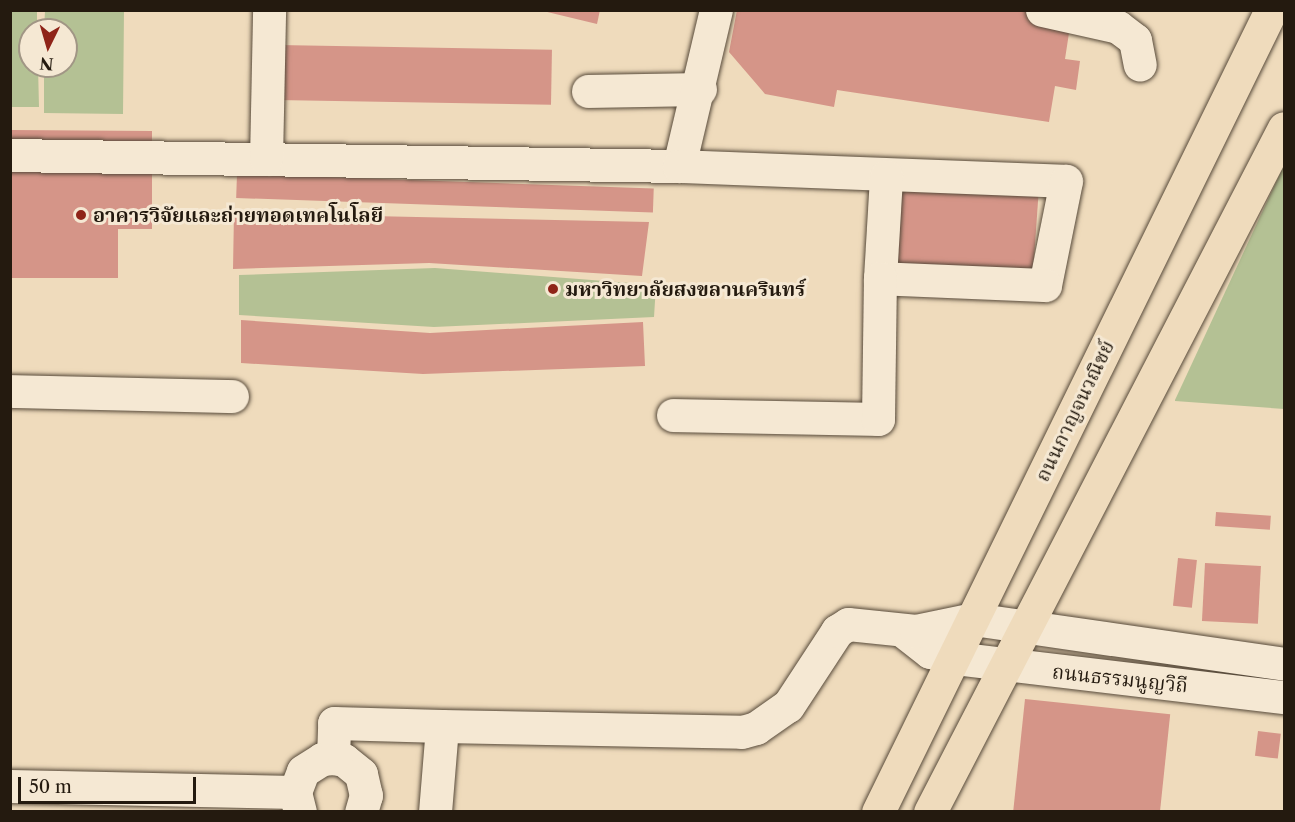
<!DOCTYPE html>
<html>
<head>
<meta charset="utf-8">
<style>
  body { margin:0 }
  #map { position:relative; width:1295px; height:822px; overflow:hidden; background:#efdbbc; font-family:"Libre Caslon Text","Noto Serif Thai",serif }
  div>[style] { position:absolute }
  .green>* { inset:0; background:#b4c194 }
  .building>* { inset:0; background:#d59588; transform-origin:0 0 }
  .roads { filter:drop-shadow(0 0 2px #574a3a) drop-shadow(0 0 2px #574a3a) }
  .minor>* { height:33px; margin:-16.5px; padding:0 16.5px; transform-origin:16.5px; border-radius:16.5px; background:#f5e8d3 }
  .major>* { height:33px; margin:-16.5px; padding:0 16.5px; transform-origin:16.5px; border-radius:16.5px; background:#efdbbc }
  .dots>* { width:16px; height:16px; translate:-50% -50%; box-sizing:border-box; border:3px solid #f5e8d3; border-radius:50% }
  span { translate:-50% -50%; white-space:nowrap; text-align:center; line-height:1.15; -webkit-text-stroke:6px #f5e8d3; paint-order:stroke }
  .poi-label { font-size:20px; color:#241a0f; font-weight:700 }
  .left { translate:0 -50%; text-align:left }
  .street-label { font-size:20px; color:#241a0f }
  .frame { position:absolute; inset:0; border:12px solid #241a0f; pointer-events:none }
  .north { position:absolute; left:18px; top:18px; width:60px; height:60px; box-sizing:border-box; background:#f5e8d3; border:2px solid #a19685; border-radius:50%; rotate:185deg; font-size:16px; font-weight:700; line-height:24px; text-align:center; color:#241a0f }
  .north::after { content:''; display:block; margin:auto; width:21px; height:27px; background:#8f2418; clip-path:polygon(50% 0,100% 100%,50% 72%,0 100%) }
  .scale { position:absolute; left:18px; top:777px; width:178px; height:27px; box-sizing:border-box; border:3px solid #241a0f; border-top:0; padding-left:8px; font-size:18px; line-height:21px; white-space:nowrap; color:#241a0f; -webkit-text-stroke:4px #f5e8d3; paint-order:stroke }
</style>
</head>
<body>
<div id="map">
  <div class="green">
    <i style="clip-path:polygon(10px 11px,37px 11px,37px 30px,30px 30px,30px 66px,38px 66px,39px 107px,11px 107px)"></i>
    <i style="clip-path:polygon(45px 11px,124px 11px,123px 114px,44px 113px,44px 66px,66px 66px,66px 30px,44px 30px)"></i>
    <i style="clip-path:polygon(1284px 165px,1284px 409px,1175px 401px,1175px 400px)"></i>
    <i style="clip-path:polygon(435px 268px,656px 285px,654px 317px,434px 327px,239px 315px,239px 275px)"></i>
  </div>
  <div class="building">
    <i style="clip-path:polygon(539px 10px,600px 10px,597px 24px)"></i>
    <i style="clip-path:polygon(737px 10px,1023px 10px,1071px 20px,1065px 59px,1080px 61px,1076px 90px,1055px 86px,1049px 122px,837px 90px,834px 107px,765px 94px,729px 52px)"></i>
    <i style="left:278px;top:45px;width:274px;height:55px;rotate:1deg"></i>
    <i style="clip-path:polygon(12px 130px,152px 131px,152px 229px,118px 229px,118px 278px,10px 278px)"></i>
    <i style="left:237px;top:174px;width:417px;height:24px;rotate:2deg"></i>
    <i style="left:891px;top:182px;width:148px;height:81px;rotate:4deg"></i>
    <i style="clip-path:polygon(234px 213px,649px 222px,642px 276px,429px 263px,233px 269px)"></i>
    <i style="clip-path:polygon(241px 320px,430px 333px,643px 322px,645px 366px,423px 374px,241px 363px)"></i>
    <i style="left:1216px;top:512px;width:55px;height:14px;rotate:4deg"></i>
    <i style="left:1178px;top:558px;width:19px;height:48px;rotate:6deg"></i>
    <i style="left:1205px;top:563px;width:56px;height:58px;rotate:3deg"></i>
    <i style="left:1025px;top:699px;width:146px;height:114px;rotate:6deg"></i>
    <i style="left:1258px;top:731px;width:23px;height:25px;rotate:7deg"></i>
  </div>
  <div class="roads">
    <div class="minor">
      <i style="left:1042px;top:10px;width:78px;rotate:12.6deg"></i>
      <i style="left:1118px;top:27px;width:21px;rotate:37deg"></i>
      <i style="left:1135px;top:40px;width:25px;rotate:79deg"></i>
      <i style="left:588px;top:91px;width:112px;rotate:-1deg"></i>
      <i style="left:10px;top:155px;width:669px;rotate:0.94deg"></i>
      <i style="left:679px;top:166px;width:160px;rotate:-76.7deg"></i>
      <i style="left:266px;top:159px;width:149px;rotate:-88.8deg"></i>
      <i style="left:679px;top:166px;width:387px;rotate:2.2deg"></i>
      <i style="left:1066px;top:181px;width:106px;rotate:101.4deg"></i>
      <i style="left:1045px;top:285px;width:165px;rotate:-177.6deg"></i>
      <i style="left:880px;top:278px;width:102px;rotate:-86.6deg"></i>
      <i style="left:10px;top:391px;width:222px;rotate:1.3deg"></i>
      <i style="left:673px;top:415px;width:205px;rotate:1.1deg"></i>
      <i style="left:878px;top:419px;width:141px;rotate:-89.2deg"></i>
      <i style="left:903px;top:631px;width:34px;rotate:38deg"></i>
      <i style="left:930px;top:652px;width:26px;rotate:13deg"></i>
      <i style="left:955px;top:658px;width:331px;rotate:6.8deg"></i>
      <i style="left:333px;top:758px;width:35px;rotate:-88deg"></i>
      <i style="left:334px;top:723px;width:108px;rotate:1.6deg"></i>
      <i style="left:10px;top:786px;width:285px;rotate:1.2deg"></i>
      <i style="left:300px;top:812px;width:21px;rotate:-104deg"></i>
      <i style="left:295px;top:792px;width:22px;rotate:-69deg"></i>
      <i style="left:303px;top:771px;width:22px;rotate:-32deg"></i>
      <i style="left:322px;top:759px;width:11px;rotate:-5deg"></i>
      <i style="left:333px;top:758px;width:11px;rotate:10deg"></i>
      <i style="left:344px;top:760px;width:22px;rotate:39deg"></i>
      <i style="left:361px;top:774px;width:22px;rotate:77deg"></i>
      <i style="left:366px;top:795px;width:18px;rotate:106deg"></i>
      <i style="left:435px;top:812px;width:86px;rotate:-85.3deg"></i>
      <i style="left:442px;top:726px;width:300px;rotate:1.1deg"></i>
      <i style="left:742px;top:732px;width:15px;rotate:-16deg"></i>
      <i style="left:756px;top:728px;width:39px;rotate:-35deg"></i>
      <i style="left:788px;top:706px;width:90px;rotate:-56.8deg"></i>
      <i style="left:837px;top:631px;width:13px;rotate:-32deg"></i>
      <i style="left:848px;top:624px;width:68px;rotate:5.9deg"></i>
      <i style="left:916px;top:631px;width:58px;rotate:-11.9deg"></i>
      <i style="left:973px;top:619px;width:314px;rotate:8.2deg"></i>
    </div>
    <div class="major">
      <i style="left:878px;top:812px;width:893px;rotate:-63.89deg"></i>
      <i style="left:930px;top:812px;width:770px;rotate:-62.64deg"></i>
    </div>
  </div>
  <div class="dots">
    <i style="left:81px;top:215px;background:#8f2418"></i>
    <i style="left:553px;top:289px;background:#8f2418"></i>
  </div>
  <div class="poi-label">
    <span class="left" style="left:93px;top:215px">อาคารวิจัยและถ่ายทอดเทคโนโลยี</span>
    <span class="left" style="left:565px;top:289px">มหาวิทยาลัยสงขลานครินทร์</span>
  </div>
  <div class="street-label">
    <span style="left:1075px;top:411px;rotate:-64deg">ถนนกาญจนวณิชย์</span>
    <span style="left:1120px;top:679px;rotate:6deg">ถนนธรรมนูญวิถี</span>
  </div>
  <div class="frame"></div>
  <div class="north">N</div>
  <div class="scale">50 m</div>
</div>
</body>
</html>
